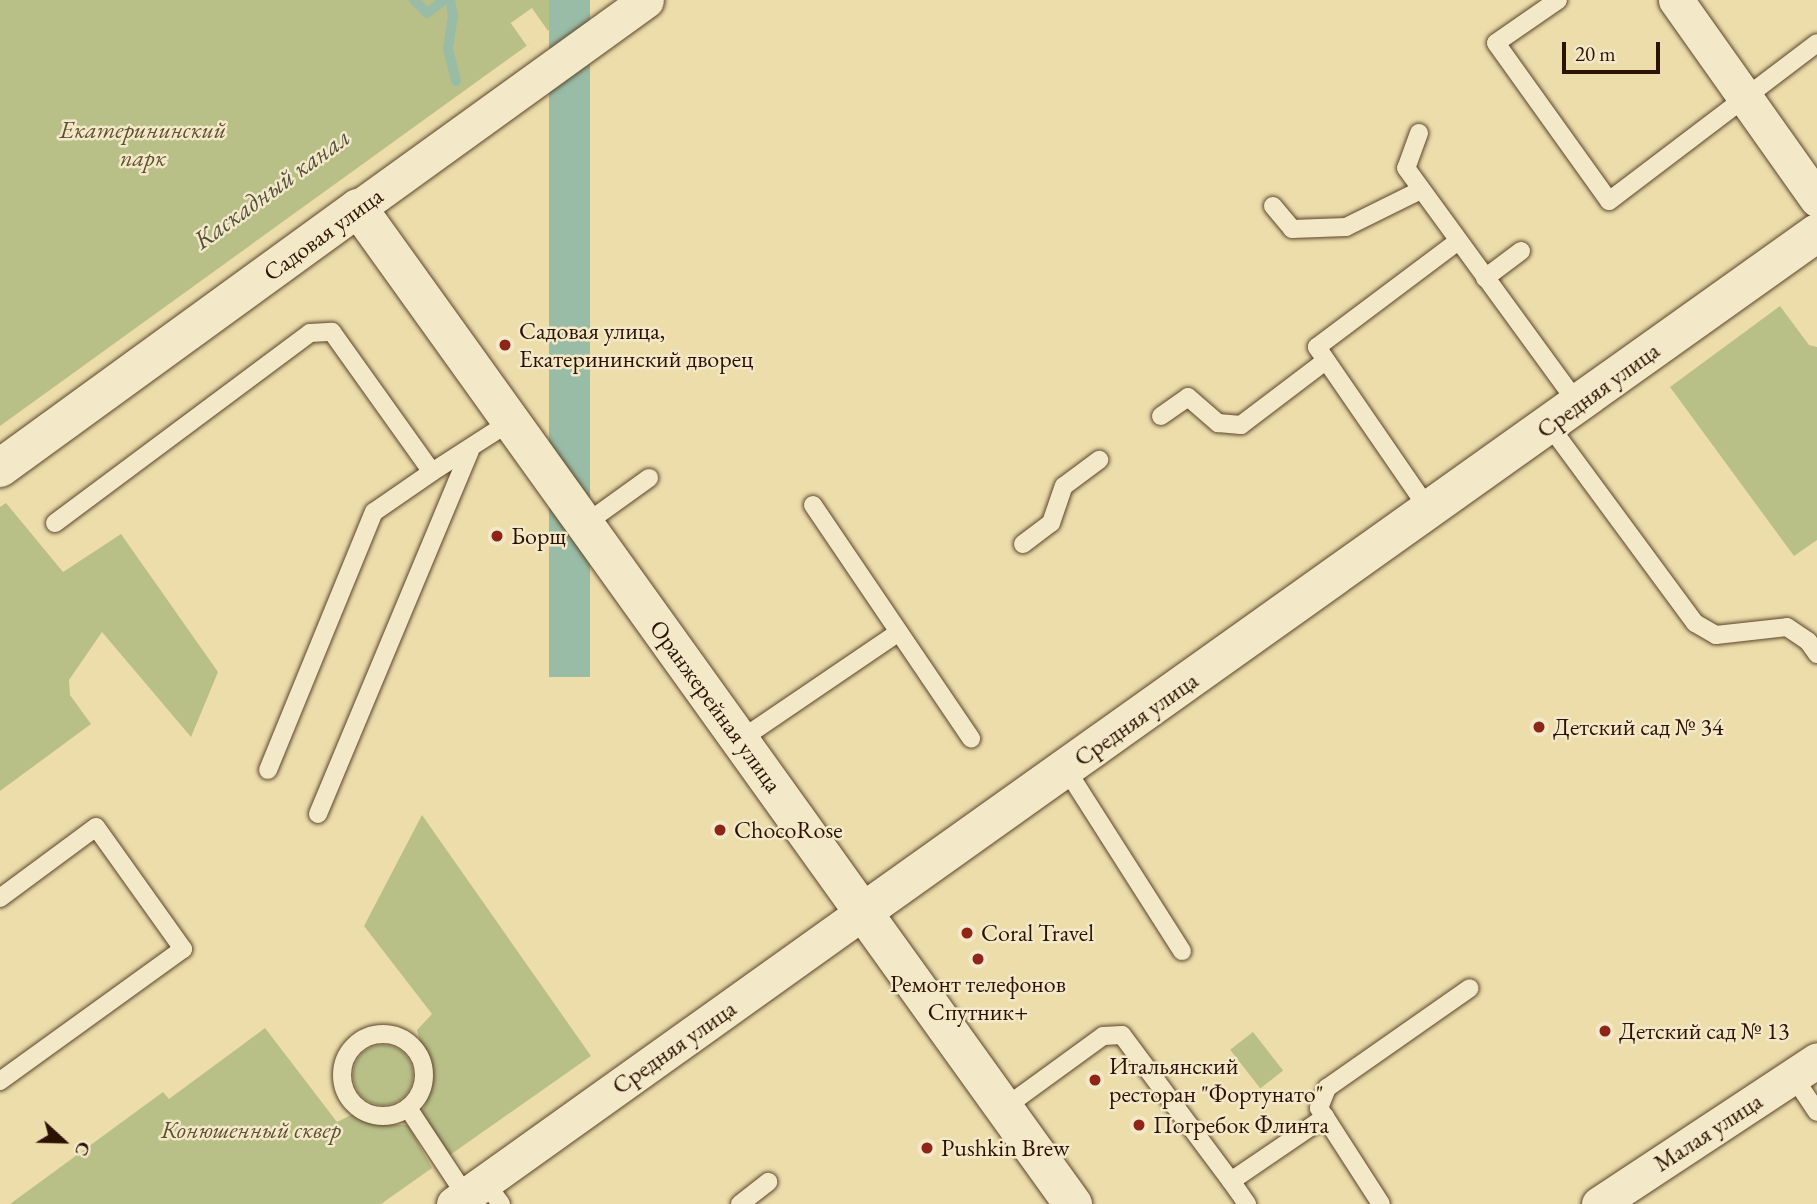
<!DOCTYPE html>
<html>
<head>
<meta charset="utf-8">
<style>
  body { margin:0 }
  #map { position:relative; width:1817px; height:1204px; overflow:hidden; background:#ecddab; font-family:"EB Garamond",serif }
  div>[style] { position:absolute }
  .green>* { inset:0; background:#b8c088; transform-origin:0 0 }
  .round { border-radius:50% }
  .water>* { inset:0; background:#99bca6; transform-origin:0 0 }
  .pier>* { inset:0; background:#ecddab; transform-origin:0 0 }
  .stream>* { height:10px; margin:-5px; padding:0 5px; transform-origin:5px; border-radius:5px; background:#99bca6 }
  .roads { filter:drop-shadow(0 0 2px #5c452b) drop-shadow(0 0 2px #5c452b) }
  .service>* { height:18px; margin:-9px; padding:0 9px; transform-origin:9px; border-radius:9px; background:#f3e9c8 }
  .service>.ring { margin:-9px; padding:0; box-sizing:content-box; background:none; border:18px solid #f3e9c8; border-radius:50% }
  .minor>* { height:35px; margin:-17.5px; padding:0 17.5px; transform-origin:17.5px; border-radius:17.5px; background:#f3e9c8 }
  .tertiary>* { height:38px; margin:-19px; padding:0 19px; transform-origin:19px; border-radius:19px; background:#f3e9c8 }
  .secondary>* { height:38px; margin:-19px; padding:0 19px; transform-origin:19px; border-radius:19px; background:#f3e9c8 }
  .dots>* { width:19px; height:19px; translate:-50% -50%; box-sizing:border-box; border:4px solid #f3e9c8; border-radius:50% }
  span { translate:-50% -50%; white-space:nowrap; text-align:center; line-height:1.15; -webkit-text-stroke:5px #f3e9c8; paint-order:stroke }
  .park-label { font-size:24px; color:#5d4f30; font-style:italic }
  .street-label { font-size:24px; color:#2c1200 }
  .poi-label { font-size:24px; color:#2c1200 }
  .left { translate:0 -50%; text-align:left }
  .water-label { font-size:26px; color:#524e3a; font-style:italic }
  .north { position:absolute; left:28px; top:1106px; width:70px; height:70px; -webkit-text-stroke:5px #f3e9c8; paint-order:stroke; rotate:112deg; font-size:19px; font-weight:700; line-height:28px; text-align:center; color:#2c1200 }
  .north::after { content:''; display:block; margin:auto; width:24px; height:32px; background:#2c1200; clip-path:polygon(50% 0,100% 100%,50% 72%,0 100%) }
  .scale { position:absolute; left:1562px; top:42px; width:98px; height:32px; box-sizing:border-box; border:4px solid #2c1200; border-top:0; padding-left:9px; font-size:21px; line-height:24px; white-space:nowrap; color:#2c1200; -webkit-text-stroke:5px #f3e9c8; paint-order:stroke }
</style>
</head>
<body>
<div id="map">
  <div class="green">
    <i style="clip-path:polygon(0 0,590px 0,0 426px)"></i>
    <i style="clip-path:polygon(1780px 306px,1809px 345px,1817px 347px,1817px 540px,1794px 556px,1670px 387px)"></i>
    <i style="clip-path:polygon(6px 503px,63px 572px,121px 534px,218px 672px,191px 737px,102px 632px,69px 680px,70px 695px,91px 724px,0 791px,0 507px)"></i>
    <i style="clip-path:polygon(422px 815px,591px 1056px,450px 1155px,422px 1113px,432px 1085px,417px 1030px,432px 1014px,364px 926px)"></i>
    <i style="clip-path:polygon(265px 1028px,337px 1122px,353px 1114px,372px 1124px,408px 1125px,432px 1168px,381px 1204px,10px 1204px,163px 1092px,169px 1099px)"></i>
    <i style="left:1253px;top:1032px;width:49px;height:29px;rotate:52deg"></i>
    <i class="round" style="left:353px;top:1045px;width:60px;height:60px"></i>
  </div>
  <div class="water">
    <i style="left:549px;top:0;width:41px;height:677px"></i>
  </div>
  <div class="pier">
    <i style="left:532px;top:8px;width:28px;height:26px;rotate:55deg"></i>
  </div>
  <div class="stream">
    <i style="left:414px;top:0;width:18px;rotate:45deg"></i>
    <i style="left:427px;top:13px;width:21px;rotate:-37deg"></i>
    <i style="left:450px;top:0;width:16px;rotate:79deg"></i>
    <i style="left:453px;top:16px;width:33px;rotate:99deg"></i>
    <i style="left:448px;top:49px;width:33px;rotate:76deg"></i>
  </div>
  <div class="roads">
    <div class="service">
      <i style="left:1558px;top:0;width:75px;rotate:145.3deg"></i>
      <i style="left:1496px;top:43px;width:194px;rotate:54.4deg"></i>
      <i style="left:1609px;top:201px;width:261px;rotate:-37.2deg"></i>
      <i style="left:1419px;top:133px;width:37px;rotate:110deg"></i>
      <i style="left:1406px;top:168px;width:292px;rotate:53.9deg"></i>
      <i style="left:1273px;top:206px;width:30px;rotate:50deg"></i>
      <i style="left:1292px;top:229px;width:54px;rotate:-2.1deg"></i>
      <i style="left:1346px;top:227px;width:84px;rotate:-26.3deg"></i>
      <i style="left:1485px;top:278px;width:45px;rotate:-36.9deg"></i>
      <i style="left:1161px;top:416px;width:33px;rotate:-35deg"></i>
      <i style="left:1188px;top:397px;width:40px;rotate:41deg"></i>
      <i style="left:1218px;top:423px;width:23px;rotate:5deg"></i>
      <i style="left:1241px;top:425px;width:104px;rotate:-37.2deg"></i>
      <i style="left:1549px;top:425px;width:246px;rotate:53.6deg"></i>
      <i style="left:1695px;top:623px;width:24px;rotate:30deg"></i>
      <i style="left:1716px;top:635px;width:71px;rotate:-6.4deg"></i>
      <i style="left:1787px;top:627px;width:25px;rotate:34deg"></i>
      <i style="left:1808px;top:641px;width:16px;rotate:55deg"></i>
      <i style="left:813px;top:505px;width:282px;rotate:55.9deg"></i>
      <i style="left:1429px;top:510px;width:198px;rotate:-124.5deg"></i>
      <i style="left:1317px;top:347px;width:176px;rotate:-36.9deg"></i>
      <i style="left:55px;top:523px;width:318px;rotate:-36.7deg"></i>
      <i style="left:310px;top:333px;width:22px;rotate:-3deg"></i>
      <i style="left:332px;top:332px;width:172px;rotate:54.5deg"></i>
      <i style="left:432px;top:472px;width:94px;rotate:-32.8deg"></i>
      <i style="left:585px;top:524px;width:79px;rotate:-35.7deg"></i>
      <i style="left:1023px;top:544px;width:35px;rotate:-37deg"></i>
      <i style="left:1051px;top:523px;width:39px;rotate:-71deg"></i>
      <i style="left:1064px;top:486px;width:44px;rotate:-36.6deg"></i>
      <i style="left:740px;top:740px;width:192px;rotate:-34.2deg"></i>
      <i style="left:1066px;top:769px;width:216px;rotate:57.5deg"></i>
      <i style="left:268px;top:770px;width:279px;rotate:-67.7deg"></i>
      <i style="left:374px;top:512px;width:70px;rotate:-34.6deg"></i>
      <i style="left:318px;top:814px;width:394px;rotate:-67.3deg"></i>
      <i style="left:0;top:898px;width:119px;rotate:-36.5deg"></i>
      <i style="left:96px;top:827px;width:150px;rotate:54.5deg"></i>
      <i style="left:183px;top:949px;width:226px;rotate:144.2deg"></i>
      <i class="ring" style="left:342px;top:1034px;width:64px;height:64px"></i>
      <i style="left:1793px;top:1076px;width:43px;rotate:56.3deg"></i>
      <i style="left:408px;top:1108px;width:105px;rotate:56.6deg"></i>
      <i style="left:1004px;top:1108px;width:122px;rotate:-36deg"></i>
      <i style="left:1103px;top:1036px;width:19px;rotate:-3deg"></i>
      <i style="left:1122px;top:1035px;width:182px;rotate:53.3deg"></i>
      <i style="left:1231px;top:1181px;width:114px;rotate:-34.2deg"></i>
      <i style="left:1325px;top:1117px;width:103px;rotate:57.2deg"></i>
      <i style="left:1325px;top:1117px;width:11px;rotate:-124deg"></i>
      <i style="left:1319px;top:1108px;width:22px;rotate:-68deg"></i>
      <i style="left:1327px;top:1088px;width:174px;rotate:-35deg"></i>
      <i style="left:1231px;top:1181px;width:28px;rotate:55deg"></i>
      <i style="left:485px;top:1182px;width:27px;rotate:54deg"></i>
      <i style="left:740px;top:1204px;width:36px;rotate:-38deg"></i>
    </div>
    <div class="minor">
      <i style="left:1676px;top:0;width:244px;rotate:54.7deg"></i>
      <i style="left:358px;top:208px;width:355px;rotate:-35.8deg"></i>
      <i style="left:454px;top:1204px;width:503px;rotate:-35.52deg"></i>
      <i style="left:1599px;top:1204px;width:261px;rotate:-33.4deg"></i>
    </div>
    <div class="tertiary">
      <i style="left:863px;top:912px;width:360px;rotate:54.3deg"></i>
    </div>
    <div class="secondary">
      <i style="left:0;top:468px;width:442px;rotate:-36deg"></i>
      <i style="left:358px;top:208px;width:866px;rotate:54.35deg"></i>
      <i style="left:863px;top:912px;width:1171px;rotate:-35.44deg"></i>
    </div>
  </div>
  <div class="dots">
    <i style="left:505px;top:345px;background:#8f2418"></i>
    <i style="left:497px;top:536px;background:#8f2418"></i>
    <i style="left:1539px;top:727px;background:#8f2418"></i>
    <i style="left:720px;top:830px;background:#8f2418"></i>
    <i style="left:967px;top:933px;background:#8f2418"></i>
    <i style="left:978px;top:959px;background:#8f2418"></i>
    <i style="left:1605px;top:1031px;background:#8f2418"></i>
    <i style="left:1095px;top:1080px;background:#8f2418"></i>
    <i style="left:1139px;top:1125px;background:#8f2418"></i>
    <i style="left:927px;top:1148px;background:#8f2418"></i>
  </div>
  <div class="park-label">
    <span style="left:143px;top:144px">Екатерининский<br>парк</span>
    <span style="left:251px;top:1130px">Конюшенный сквер</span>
  </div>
  <div class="street-label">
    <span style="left:323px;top:234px;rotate:-36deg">Садовая улица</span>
    <span style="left:1598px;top:390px;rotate:-36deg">Средняя улица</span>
    <span style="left:716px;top:706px;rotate:54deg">Оранжерейная улица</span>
    <span style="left:1136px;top:719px;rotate:-35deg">Средняя улица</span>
    <span style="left:674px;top:1047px;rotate:-35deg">Средняя улица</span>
    <span style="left:1708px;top:1132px;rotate:-33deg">Малая улица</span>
  </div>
  <div class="poi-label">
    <span class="left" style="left:519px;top:345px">Садовая улица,<br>Екатерининский дворец</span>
    <span class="left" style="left:511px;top:536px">Борщ</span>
    <span class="left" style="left:1553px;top:727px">Детский сад № 34</span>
    <span class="left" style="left:734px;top:830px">ChocoRose</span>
    <span class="left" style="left:981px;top:933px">Coral Travel</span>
    <span style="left:978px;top:998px">Ремонт телефонов<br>Спутник+</span>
    <span class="left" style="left:1619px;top:1031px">Детский сад № 13</span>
    <span class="left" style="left:1109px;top:1080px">Итальянский<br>ресторан "Фортунато"</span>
    <span class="left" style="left:1153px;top:1125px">Погребок Флинта</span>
    <span class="left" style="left:941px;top:1148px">Pushkin Brew</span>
  </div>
  <div class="water-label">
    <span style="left:272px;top:189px;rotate:-36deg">Каскадный канал</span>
  </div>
  <div class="north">С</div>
  <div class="scale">20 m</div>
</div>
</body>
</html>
